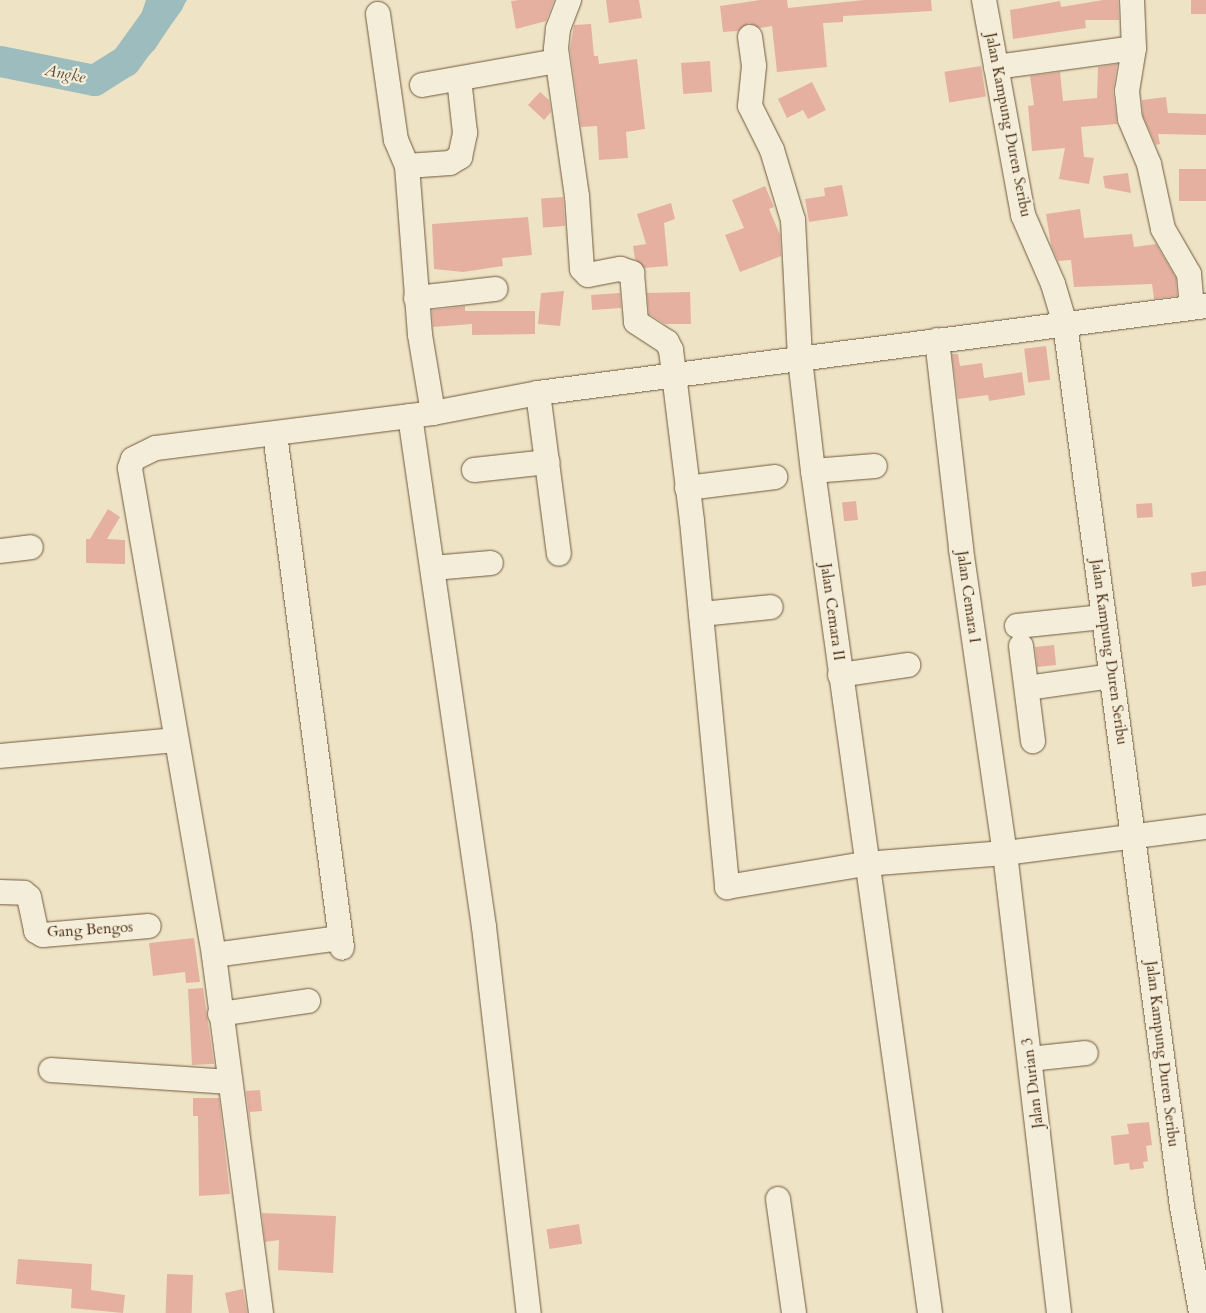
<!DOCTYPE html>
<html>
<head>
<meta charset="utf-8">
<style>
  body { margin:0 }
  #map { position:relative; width:1206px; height:1313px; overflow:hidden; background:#eee4c5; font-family:Cardo,serif }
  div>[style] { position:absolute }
  .water>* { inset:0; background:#9dbcbd }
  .river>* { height:31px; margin:-15.5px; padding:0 15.5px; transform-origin:15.5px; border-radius:15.5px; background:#9dbcbd }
  .building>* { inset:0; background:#e5b0a0; transform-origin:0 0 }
  .roads { filter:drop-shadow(0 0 1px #71593e) drop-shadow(0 0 1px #71593e) }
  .minor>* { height:24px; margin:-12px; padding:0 12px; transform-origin:12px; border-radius:12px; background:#f4edd9 }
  span { translate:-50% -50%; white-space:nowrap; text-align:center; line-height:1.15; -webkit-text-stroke:4.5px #f4edd9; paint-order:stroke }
  .street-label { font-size:15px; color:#472b11 }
  .water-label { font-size:16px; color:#5c4f3c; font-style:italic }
</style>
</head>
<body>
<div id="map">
  <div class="water">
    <i style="clip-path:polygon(146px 0,187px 0,155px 49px,129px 76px,112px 58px,134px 35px)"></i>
  </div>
  <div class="river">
    <i style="left:0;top:61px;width:96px;rotate:11.4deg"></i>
    <i style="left:94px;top:80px;width:36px;rotate:-32deg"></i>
    <i style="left:125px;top:61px;width:75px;rotate:-54.2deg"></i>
  </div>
  <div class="building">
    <i style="clip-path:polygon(519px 0,554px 0,546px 21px,516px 29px,511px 1px)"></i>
    <i style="clip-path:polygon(606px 0,639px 0,642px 18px,609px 23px)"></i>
    <i style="clip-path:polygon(760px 0,787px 0,788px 8px,864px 0,931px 0,932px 11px,843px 16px,843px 22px,823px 23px,827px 67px,777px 72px,772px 26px,760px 28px,749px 23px,738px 31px,723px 32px,720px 6px)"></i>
    <i style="clip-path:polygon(1103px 0,1118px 0,1119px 20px,1085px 20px,1086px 28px,1013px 39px,1010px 10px,1060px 1px,1061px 7px)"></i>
    <i style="left:1191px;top:0;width:15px;height:14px"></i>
    <i style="clip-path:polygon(591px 24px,594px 56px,598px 56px,599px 64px,637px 59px,645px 129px,626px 132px,628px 158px,599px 160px,597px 126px,581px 127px,570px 49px,574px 25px)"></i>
    <i style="left:710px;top:61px;width:31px;height:29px;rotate:86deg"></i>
    <i style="clip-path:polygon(1117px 64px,1113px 92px,1117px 124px,1081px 127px,1084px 157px,1094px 158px,1089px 184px,1059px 179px,1065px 148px,1032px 151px,1028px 106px,1034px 105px,1030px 76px,1060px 72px,1063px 101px,1097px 98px,1098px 67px)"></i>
    <i style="left:981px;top:66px;width:31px;height:37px;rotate:81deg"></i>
    <i style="clip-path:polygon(812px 82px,826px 110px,808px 119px,803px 110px,787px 118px,778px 99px)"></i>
    <i style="clip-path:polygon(540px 92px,549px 100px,551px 112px,544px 120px,528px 105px)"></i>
    <i style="clip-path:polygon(1166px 97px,1168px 113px,1206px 114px,1206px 135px,1158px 134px,1160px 144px,1156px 145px,1143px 116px,1142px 100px)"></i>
    <i style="left:1206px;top:169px;width:32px;height:27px;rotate:90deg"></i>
    <i style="clip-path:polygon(1128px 173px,1131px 193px,1105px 188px,1103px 176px)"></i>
    <i style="clip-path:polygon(842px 185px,848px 216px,809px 222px,805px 199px,825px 196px,824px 188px)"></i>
    <i style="clip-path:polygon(765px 186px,774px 207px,769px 209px,780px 235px,781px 256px,740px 272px,725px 235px,744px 228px,732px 200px)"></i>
    <i style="left:563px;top:197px;width:29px;height:22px;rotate:86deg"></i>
    <i style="clip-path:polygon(671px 203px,675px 219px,664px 223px,668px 266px,644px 268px,635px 259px,633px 246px,646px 244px,637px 214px)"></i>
    <i style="clip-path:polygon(1080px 209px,1084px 238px,1132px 234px,1134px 247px,1156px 244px,1176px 278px,1177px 296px,1154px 299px,1152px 284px,1074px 287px,1071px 260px,1058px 261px,1051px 245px,1046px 214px)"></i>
    <i style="clip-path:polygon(528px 217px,532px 255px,502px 258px,503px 266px,463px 272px,434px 269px,432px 224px)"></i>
    <i style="clip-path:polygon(564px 291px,560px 326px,538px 324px,541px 293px)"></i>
    <i style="clip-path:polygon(690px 292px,691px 324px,665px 324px,649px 314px,647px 293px)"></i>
    <i style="left:620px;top:293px;width:15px;height:29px;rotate:86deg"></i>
    <i style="clip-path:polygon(465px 306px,465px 311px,535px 311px,535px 334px,472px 335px,472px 324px,433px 327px,432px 310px)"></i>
    <i style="left:1046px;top:346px;width:34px;height:22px;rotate:83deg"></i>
    <i style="clip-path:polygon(952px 354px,958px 354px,960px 366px,982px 363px,984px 378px,1022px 372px,1025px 395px,989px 401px,988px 395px,958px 399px)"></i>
    <i style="left:856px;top:501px;width:19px;height:14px;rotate:84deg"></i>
    <i style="left:1152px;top:503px;width:14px;height:16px;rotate:86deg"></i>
    <i style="clip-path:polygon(108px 509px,120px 517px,107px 539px,125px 540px,125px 564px,86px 563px,86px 539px,90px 539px)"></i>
    <i style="clip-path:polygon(1206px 571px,1206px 585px,1192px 587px,1191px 573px)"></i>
    <i style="left:1054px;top:645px;width:20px;height:19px;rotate:84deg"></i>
    <i style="clip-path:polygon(194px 938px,200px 982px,186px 983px,185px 972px,153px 976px,149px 943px)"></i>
    <i style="clip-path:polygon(203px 988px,214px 1064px,192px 1065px,188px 989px)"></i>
    <i style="clip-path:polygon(260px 1090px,262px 1111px,250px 1112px,252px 1139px,246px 1091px)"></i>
    <i style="clip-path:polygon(193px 1098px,219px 1098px,230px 1194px,199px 1196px,198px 1116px,193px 1116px)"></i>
    <i style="clip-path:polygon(1149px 1122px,1152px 1145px,1146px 1146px,1148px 1161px,1143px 1162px,1144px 1168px,1130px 1170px,1129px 1163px,1114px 1165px,1111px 1136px,1129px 1134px,1127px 1124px)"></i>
    <i style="clip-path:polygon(262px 1213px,336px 1216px,333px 1273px,278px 1270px,279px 1240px,265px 1242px)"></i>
    <i style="left:579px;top:1224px;width:20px;height:33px;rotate:81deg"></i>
    <i style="clip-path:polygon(18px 1259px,92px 1264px,91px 1290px,125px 1295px,123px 1313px,71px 1308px,72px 1289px,16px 1284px)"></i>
    <i style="left:167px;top:1274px;width:26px;height:39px;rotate:2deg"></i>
    <i style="clip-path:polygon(243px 1289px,247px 1313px,229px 1313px,225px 1293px)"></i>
  </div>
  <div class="roads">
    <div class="minor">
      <i style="left:569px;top:0;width:31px;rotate:111deg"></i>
      <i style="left:558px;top:29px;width:20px;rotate:96deg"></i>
      <i style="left:556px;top:49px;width:148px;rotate:81.9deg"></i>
      <i style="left:577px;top:196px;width:73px;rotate:86.1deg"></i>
      <i style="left:582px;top:269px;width:8px;rotate:45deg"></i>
      <i style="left:588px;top:275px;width:33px;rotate:-11deg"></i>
      <i style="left:620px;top:269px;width:13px;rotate:18deg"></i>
      <i style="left:632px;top:273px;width:49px;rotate:85.3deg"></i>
      <i style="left:636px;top:322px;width:37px;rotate:33deg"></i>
      <i style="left:667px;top:342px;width:9px;rotate:63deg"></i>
      <i style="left:671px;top:350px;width:172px;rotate:83deg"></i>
      <i style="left:692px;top:521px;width:368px;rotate:84.5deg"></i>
      <i style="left:727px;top:887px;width:140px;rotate:-9.5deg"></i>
      <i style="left:865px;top:864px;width:140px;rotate:-4.5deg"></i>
      <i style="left:1005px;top:853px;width:203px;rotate:-7.4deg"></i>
      <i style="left:984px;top:0;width:219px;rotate:79.7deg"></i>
      <i style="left:1023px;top:215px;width:75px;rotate:66.5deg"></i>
      <i style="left:1053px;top:284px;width:42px;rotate:73.3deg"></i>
      <i style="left:1065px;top:324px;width:891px;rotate:82.45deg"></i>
      <i style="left:1182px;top:1207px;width:108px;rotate:79.8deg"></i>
      <i style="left:1132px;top:0;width:48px;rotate:87.6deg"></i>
      <i style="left:1134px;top:48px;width:44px;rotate:99.2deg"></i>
      <i style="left:1127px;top:91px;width:28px;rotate:84deg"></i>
      <i style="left:1130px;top:119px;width:49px;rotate:67.1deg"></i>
      <i style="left:1149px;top:164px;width:66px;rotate:77.8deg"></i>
      <i style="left:1163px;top:229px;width:52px;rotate:60deg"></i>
      <i style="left:1189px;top:274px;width:33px;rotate:85deg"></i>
      <i style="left:378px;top:14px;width:127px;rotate:81.9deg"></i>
      <i style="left:396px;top:140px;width:28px;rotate:67deg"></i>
      <i style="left:407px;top:166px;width:43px;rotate:-4deg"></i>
      <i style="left:450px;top:163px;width:12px;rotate:-31deg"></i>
      <i style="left:460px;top:157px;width:25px;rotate:-78deg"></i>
      <i style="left:465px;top:133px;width:54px;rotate:-96.3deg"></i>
      <i style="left:750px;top:37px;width:29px;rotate:82deg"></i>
      <i style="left:754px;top:66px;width:40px;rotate:95.7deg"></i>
      <i style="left:750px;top:106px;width:49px;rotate:63.4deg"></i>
      <i style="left:772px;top:150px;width:73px;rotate:73.3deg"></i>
      <i style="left:793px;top:220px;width:139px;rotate:87.1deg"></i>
      <i style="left:800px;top:359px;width:113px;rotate:83.4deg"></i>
      <i style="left:813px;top:471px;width:850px;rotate:82.09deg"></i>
      <i style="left:996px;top:67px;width:139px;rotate:-7.8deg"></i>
      <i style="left:422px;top:85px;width:137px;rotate:-10.1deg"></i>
      <i style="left:407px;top:166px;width:169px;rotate:85.6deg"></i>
      <i style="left:420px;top:335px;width:79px;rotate:80.5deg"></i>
      <i style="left:416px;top:298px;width:80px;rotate:-6.5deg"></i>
      <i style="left:937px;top:340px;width:210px;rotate:83.4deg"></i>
      <i style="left:961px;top:549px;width:307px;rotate:81.8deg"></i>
      <i style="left:1005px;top:853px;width:463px;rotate:83.3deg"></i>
      <i style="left:538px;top:393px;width:162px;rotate:82.6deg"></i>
      <i style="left:410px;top:416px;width:516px;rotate:81.76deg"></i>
      <i style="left:484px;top:927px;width:389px;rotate:83.4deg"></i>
      <i style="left:275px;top:434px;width:518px;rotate:82.57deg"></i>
      <i style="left:474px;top:470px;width:74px;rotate:-6.2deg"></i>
      <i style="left:813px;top:471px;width:62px;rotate:-4.6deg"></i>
      <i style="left:687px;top:488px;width:89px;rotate:-7.1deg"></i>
      <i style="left:0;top:551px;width:31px;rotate:-7deg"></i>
      <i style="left:433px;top:568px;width:58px;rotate:-4.9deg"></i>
      <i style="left:701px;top:614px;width:70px;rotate:-5.7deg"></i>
      <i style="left:1017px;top:626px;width:86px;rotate:-6deg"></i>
      <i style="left:1021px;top:646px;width:96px;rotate:82.8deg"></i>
      <i style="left:840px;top:675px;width:69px;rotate:-8.4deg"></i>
      <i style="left:1027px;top:688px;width:85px;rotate:-8.1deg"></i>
      <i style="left:0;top:756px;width:176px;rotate:-5.2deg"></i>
      <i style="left:0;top:892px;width:24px;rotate:2deg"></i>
      <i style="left:24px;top:893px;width:6px;rotate:39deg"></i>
      <i style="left:29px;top:897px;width:35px;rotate:78deg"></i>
      <i style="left:36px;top:931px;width:8px;rotate:30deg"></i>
      <i style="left:43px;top:935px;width:106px;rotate:-4.9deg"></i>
      <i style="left:214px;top:955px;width:127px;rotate:-7.7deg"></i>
      <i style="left:220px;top:1014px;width:89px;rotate:-8.4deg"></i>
      <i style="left:1030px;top:1059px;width:56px;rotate:-6.1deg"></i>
      <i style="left:51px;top:1070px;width:179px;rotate:3.8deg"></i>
      <i style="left:778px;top:1199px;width:115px;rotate:82deg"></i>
      <i style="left:261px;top:1313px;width:361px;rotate:-97.5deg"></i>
      <i style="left:214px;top:955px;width:494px;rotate:-99.8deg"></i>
      <i style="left:130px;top:468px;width:9px;rotate:-72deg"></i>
      <i style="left:133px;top:459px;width:25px;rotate:-26deg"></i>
      <i style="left:156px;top:448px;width:279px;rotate:-7.2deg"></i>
      <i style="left:433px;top:413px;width:107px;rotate:-10.8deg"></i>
      <i style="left:538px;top:393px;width:674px;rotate:-7.42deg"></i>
    </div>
  </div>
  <div class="street-label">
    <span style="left:1008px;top:125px;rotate:79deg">Jalan Kampung Duren Seribu</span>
    <span style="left:968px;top:597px;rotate:82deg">Jalan Cemara I</span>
    <span style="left:832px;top:612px;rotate:82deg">Jalan Cemara II</span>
    <span style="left:1109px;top:652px;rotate:82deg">Jalan Kampung Duren Seribu</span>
    <span style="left:90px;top:930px;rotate:-4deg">Gang Bengos</span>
    <span style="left:1162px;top:1054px;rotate:83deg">Jalan Kampung Duren Seribu</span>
    <span style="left:1033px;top:1083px;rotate:-97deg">Jalan Durian 3</span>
  </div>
  <div class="water-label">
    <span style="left:65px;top:74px;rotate:11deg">Angke</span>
  </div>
</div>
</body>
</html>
